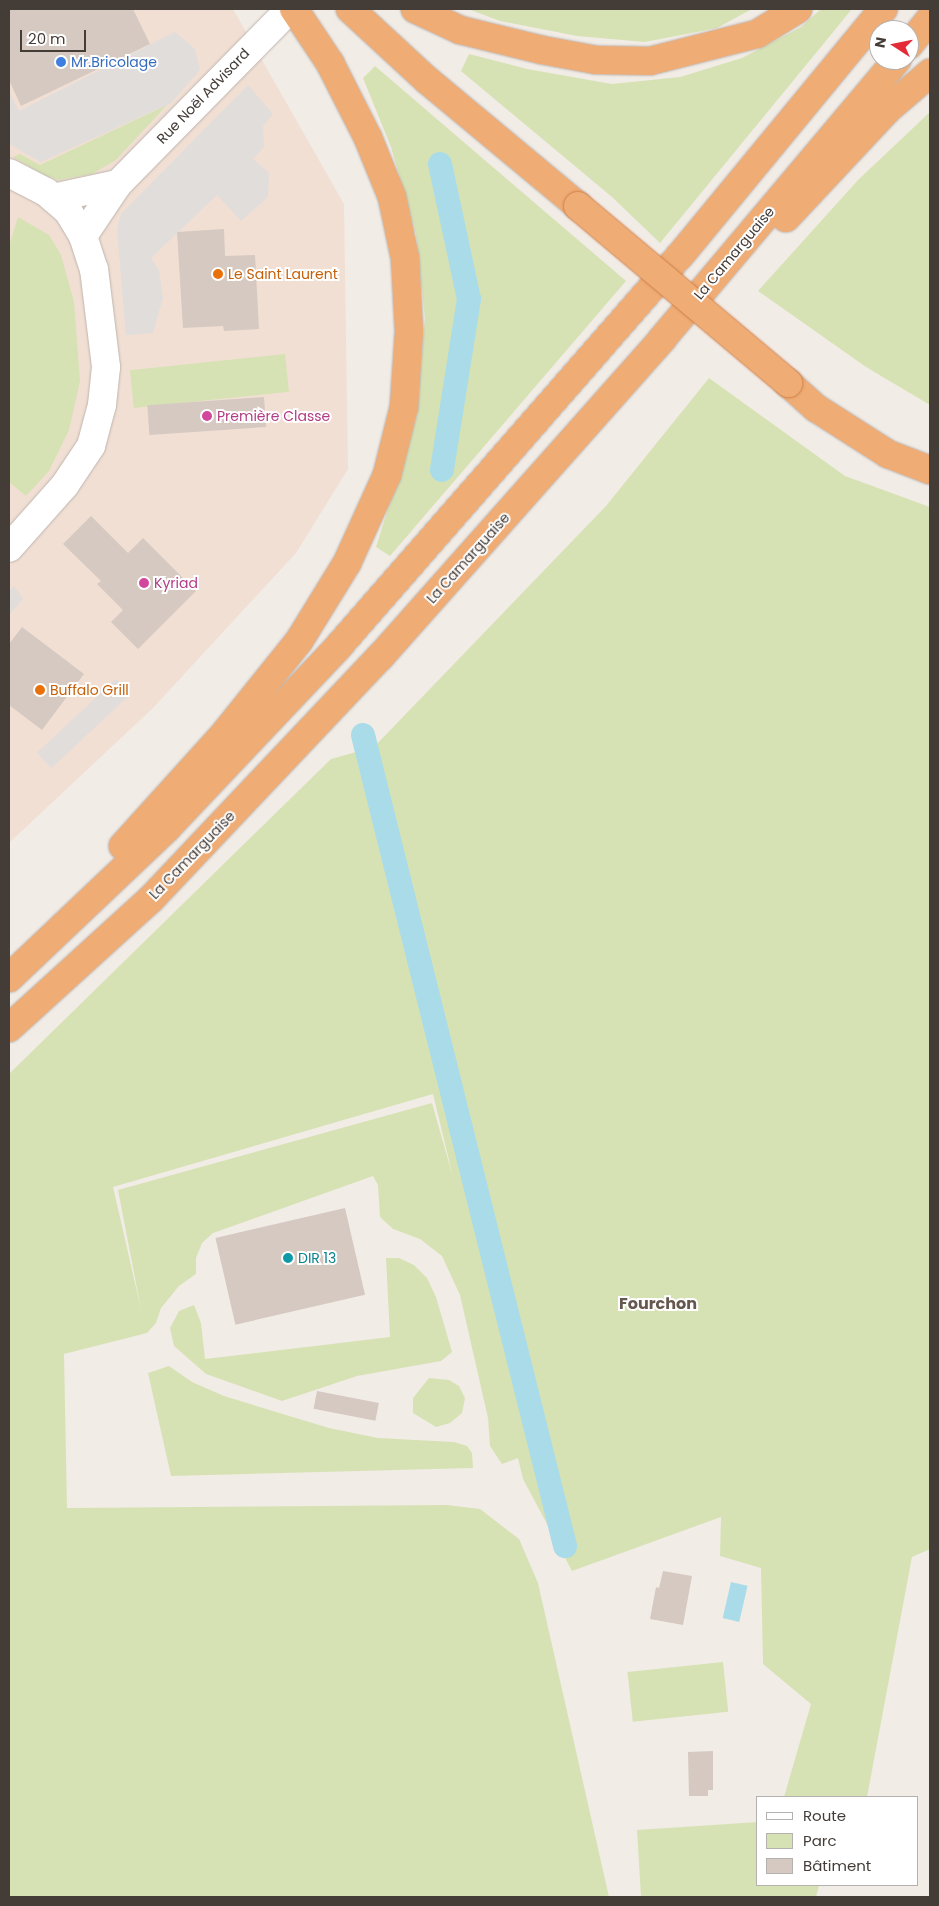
<!DOCTYPE html>
<html>
<head>
<meta charset="utf-8">
<style>
  body { margin:0 }
  #map { position:relative; width:939px; height:1906px; overflow:hidden; background:#f2ece7; font-family:Poppins,sans-serif }
  div>[style] { position:absolute }
  .commercial>* { inset:0; background:#f1dfd4 }
  .green>* { inset:0; background:#d7e2b4; transform-origin:0 0 }
  .parking>* { inset:0; background:#e0dddb; transform-origin:0 0 }
  .water>* { inset:0; background:#a9dce8; transform-origin:0 0 }
  .canal>* { height:24px; margin:-12px; padding:0 12px; transform-origin:12px; border-radius:12px; background:#a9dce8 }
  .building>* { inset:0; background:#d5c9c1; transform-origin:0 0 }
  .roads { filter:drop-shadow(0 0 1px #bfb5ae) drop-shadow(0 0 1px #bfb5ae) }
  .minor>* { height:28px; margin:-14px; padding:0 14px; transform-origin:14px; border-radius:14px; background:#fff }
  .highway>* { height:28px; margin:-14px; padding:0 14px; transform-origin:14px; border-radius:14px; background:#efac75 }
  .bridges { filter:drop-shadow(0 0 1px #cd7e46) drop-shadow(0 0 1px #cd7e46) }
  .highway-bridge>* { height:28px; margin:-14px; padding:0 14px; transform-origin:14px; border-radius:14px; background:#efac75 }
  .dots>* { width:14px; height:14px; translate:-50% -50%; box-sizing:border-box; border:2px solid #fff; border-radius:50% }
  span { translate:-50% -50%; white-space:nowrap; text-align:center; line-height:1.15; -webkit-text-stroke:4px #fff; paint-order:stroke }
  .shop-label { font-size:14px; color:#366cbe }
  .left { translate:0 -50%; text-align:left }
  .street-label { font-size:14px; color:#443c37 }
  .food-label { font-size:14px; color:#c56008 }
  .hotel-label { font-size:14px; color:#b23c85 }
  .culture-label { font-size:14px; color:#0d838f }
  .quarter-label { font-size:16px; color:#66584f; font-weight:700 }
  .frame { position:absolute; inset:0; border:10px solid #443c37; pointer-events:none }
  .legend { position:absolute; left:756px; top:1796px; width:162px; height:90px; box-sizing:border-box; background:#fff; border:1px solid #b4b1af; margin:0; padding:6px 9px; list-style:none; font-size:15px; color:#443c37 }
  .legend li { display:flex; align-items:center; gap:10px; height:25px }
  .legend b { width:25px; border:1px solid #b4b1af }
  .north { position:absolute; left:869px; top:20px; width:50px; height:50px; box-sizing:border-box; background:#fff; border:1px solid #b4b1af; border-radius:50%; rotate:281deg; font-size:14px; font-weight:700; line-height:20px; text-align:center; color:#443c37 }
  .north::after { content:''; display:block; margin:auto; width:18px; height:22px; background:#e32c38; clip-path:polygon(50% 0,100% 100%,50% 72%,0 100%) }
  .scale { position:absolute; left:20px; top:30px; width:66px; height:22px; box-sizing:border-box; border:2px solid #443c37; border-top:0; padding-left:6px; font-size:15px; line-height:18px; white-space:nowrap; color:#443c37; -webkit-text-stroke:4px #fff; paint-order:stroke }
</style>
</head>
<body>
<div id="map">
  <div class="commercial">
    <i style="clip-path:polygon(9px 9px,233px 9px,344px 204px,348px 469px,296px 553px,153px 708px,9px 843px)"></i>
  </div>
  <div class="green">
    <i style="clip-path:polygon(468px 9px,752px 9px,717px 28px,645px 42px,577px 36px,500px 21px)"></i>
    <i style="clip-path:polygon(821px 9px,852px 9px,660px 243px,612px 197px,461px 71px,469px 54px,527px 69px,612px 84px,680px 77px,742px 58px,801px 27px)"></i>
    <i style="clip-path:polygon(375px 66px,626px 281px,390px 556px,376px 547px,417px 416px,425px 318px,416px 234px,391px 147px,363px 78px)"></i>
    <i style="clip-path:polygon(167px 105px,116px 160px,92px 174px,59px 180px,44px 175px,13px 157px,20px 154px,40px 165px)"></i>
    <i style="clip-path:polygon(930px 112px,930px 405px,866px 367px,758px 291px,858px 180px)"></i>
    <i style="clip-path:polygon(18px 217px,49px 235px,61px 255px,74px 302px,80px 381px,69px 430px,49px 471px,26px 496px,9px 482px,9px 246px)"></i>
    <i style="left:285px;top:354px;width:38px;height:156px;rotate:84deg"></i>
    <i style="clip-path:polygon(evenodd,709px 378px,845px 476px,930px 507px,930px 1549px,912px 1557px,867px 1797px,784px 1797px,811px 1704px,763px 1664px,761px 1568px,720px 1556px,721px 1517px,572px 1571px,523px 1479px,518px 1458px,502px 1464px,490px 1446px,488px 1418px,460px 1295px,442px 1256px,420px 1239px,393px 1229px,380px 1217px,378px 1185px,373px 1176px,213px 1233px,202px 1243px,196px 1258px,196px 1274px,179px 1286px,161px 1308px,156px 1323px,147px 1333px,64px 1354px,67px 1508px,447px 1505px,480px 1509px,519px 1539px,538px 1583px,609px 1897px,9px 1897px,9px 1074px,331px 759px,374px 747px,606px 506px,709px 378px,433px 1094px,453px 1177px,432px 1103px,118px 1190px,141px 1309px,113px 1187px,433px 1094px)"></i>
    <i style="clip-path:polygon(386px 1258px,399px 1258px,414px 1265px,427px 1278px,436px 1297px,452px 1352px,441px 1361px,357px 1376px,282px 1401px,206px 1374px,174px 1346px,170px 1328px,179px 1311px,194px 1305px,201px 1323px,205px 1359px,390px 1337px)"></i>
    <i style="clip-path:polygon(169px 1366px,192px 1382px,224px 1396px,329px 1428px,378px 1438px,454px 1442px,467px 1446px,472px 1453px,473px 1468px,171px 1476px,148px 1373px)"></i>
    <i style="clip-path:polygon(429px 1378px,449px 1380px,459px 1386px,465px 1398px,462px 1413px,450px 1423px,436px 1427px,413px 1413px,413px 1398px)"></i>
    <i style="left:723px;top:1662px;width:50px;height:96px;rotate:84deg"></i>
    <i style="clip-path:polygon(758px 1822px,758px 1885px,819px 1885px,816px 1897px,641px 1897px,637px 1830px)"></i>
  </div>
  <div class="parking">
    <i style="clip-path:polygon(175px 32px,195px 49px,200px 70px,171px 103px,41px 162px,9px 144px,9px 91px,19px 111px)"></i>
    <i style="clip-path:polygon(248px 85px,273px 114px,263px 126px,264px 147px,253px 159px,269px 173px,268px 197px,241px 221px,217px 195px,151px 258px,159px 271px,163px 298px,153px 333px,126px 335px,117px 229px,121px 214px)"></i>
    <i style="clip-path:polygon(14px 586px,23px 599px,9px 615px,9px 592px)"></i>
    <i style="left:116px;top:679px;width:21px;height:108px;rotate:47deg"></i>
  </div>
  <div class="water">
    <i style="left:731px;top:1582px;width:17px;height:37px;rotate:13deg"></i>
  </div>
  <div class="canal">
    <i style="left:440px;top:164px;width:138px;rotate:77.9deg"></i>
    <i style="left:469px;top:299px;width:173px;rotate:99deg"></i>
    <i style="left:363px;top:735px;width:836px;rotate:76.01deg"></i>
  </div>
  <div class="building">
    <i style="clip-path:polygon(9px 9px,133px 9px,150px 44px,21px 106px,9px 80px)"></i>
    <i style="clip-path:polygon(224px 229px,225px 256px,255px 255px,259px 329px,224px 331px,223px 326px,183px 328px,177px 232px)"></i>
    <i style="left:264px;top:397px;width:30px;height:117px;rotate:86deg"></i>
    <i style="clip-path:polygon(91px 516px,128px 553px,143px 538px,196px 591px,138px 649px,111px 622px,123px 610px,97px 584px,101px 581px,63px 544px)"></i>
    <i style="clip-path:polygon(22px 627px,84px 674px,42px 730px,9px 705px,9px 644px)"></i>
    <i style="left:345px;top:1208px;width:89px;height:133px;rotate:77deg"></i>
    <i style="left:317px;top:1391px;width:63px;height:18px;rotate:11deg"></i>
    <i style="clip-path:polygon(663px 1571px,692px 1576px,683px 1625px,650px 1619px,656px 1587px,659px 1588px)"></i>
    <i style="clip-path:polygon(713px 1751px,713px 1790px,708px 1790px,708px 1796px,689px 1796px,688px 1752px)"></i>
  </div>
  <div class="roads">
    <div class="minor">
      <i style="left:9px;top:173px;width:42px;rotate:27.2deg"></i>
      <i style="left:46px;top:192px;width:29px;rotate:41deg"></i>
      <i style="left:68px;top:211px;width:29px;rotate:59deg"></i>
      <i style="left:83px;top:236px;width:35px;rotate:72deg"></i>
      <i style="left:94px;top:269px;width:99px;rotate:83deg"></i>
      <i style="left:106px;top:367px;width:38px;rotate:96deg"></i>
      <i style="left:102px;top:405px;width:42px;rotate:105deg"></i>
      <i style="left:91px;top:446px;width:47px;rotate:123.7deg"></i>
      <i style="left:65px;top:485px;width:84px;rotate:131.6deg"></i>
      <i style="left:53px;top:198px;width:66px;rotate:-12.2deg"></i>
      <i style="left:83px;top:236px;width:63px;rotate:-56.1deg"></i>
      <i style="left:118px;top:184px;width:245px;rotate:-45.5deg"></i>
    </div>
    <div class="highway">
      <i style="left:350px;top:9px;width:105px;rotate:42.7deg"></i>
      <i style="left:427px;top:80px;width:197px;rotate:39.8deg"></i>
      <i style="left:415px;top:9px;width:50px;rotate:25deg"></i>
      <i style="left:460px;top:30px;width:84px;rotate:13.7deg"></i>
      <i style="left:542px;top:50px;width:55px;rotate:10.5deg"></i>
      <i style="left:596px;top:60px;width:54px;rotate:1.1deg"></i>
      <i style="left:650px;top:61px;width:110px;rotate:-14.2deg"></i>
      <i style="left:757px;top:34px;width:48px;rotate:-31.4deg"></i>
      <i style="left:909px;top:45px;width:33px;rotate:-51deg"></i>
      <i style="left:786px;top:218px;width:148px;rotate:-46.9deg"></i>
      <i style="left:887px;top:110px;width:57px;rotate:-40.7deg"></i>
      <i style="left:788px;top:383px;width:38px;rotate:42deg"></i>
      <i style="left:816px;top:408px;width:85px;rotate:32.6deg"></i>
      <i style="left:888px;top:454px;width:45px;rotate:20.9deg"></i>
      <i style="left:123px;top:846px;width:152px;rotate:-47.9deg"></i>
      <i style="left:225px;top:733px;width:118px;rotate:-51.2deg"></i>
      <i style="left:299px;top:641px;width:92px;rotate:-58.4deg"></i>
      <i style="left:347px;top:563px;width:97px;rotate:-65.6deg"></i>
      <i style="left:387px;top:475px;width:70px;rotate:-76deg"></i>
      <i style="left:404px;top:407px;width:76px;rotate:-86.2deg"></i>
      <i style="left:409px;top:331px;width:73px;rotate:-93.1deg"></i>
      <i style="left:405px;top:258px;width:62px;rotate:-102deg"></i>
      <i style="left:392px;top:197px;width:64px;rotate:-112.1deg"></i>
      <i style="left:368px;top:138px;width:84px;rotate:-116.9deg"></i>
      <i style="left:330px;top:63px;width:65px;rotate:-123.7deg"></i>
      <i style="left:9px;top:978px;width:219px;rotate:-43.5deg"></i>
      <i style="left:168px;top:827px;width:248px;rotate:-46.6deg"></i>
      <i style="left:338px;top:647px;width:524px;rotate:-48.87deg"></i>
      <i style="left:683px;top:252px;width:315px;rotate:-50.5deg"></i>
      <i style="left:9px;top:1028px;width:192px;rotate:-42.3deg"></i>
      <i style="left:151px;top:899px;width:335px;rotate:-46.6deg"></i>
      <i style="left:381px;top:656px;width:424px;rotate:-48.4deg"></i>
      <i style="left:662px;top:339px;width:365px;rotate:-49.9deg"></i>
    </div>
  </div>
  <div class="bridges">
    <div class="highway-bridge">
      <i style="left:578px;top:206px;width:275px;rotate:40.1deg"></i>
    </div>
  </div>
  <div class="dots">
    <i style="left:61px;top:62px;background:#3f7fe0"></i>
    <i style="left:218px;top:274px;background:#e8710a"></i>
    <i style="left:207px;top:416px;background:#d1479c"></i>
    <i style="left:144px;top:583px;background:#d1479c"></i>
    <i style="left:40px;top:690px;background:#e8710a"></i>
    <i style="left:288px;top:1258px;background:#0f9aa8"></i>
  </div>
  <div class="shop-label">
    <span class="left" style="left:71px;top:62px">Mr.Bricolage</span>
  </div>
  <div class="street-label">
    <span style="left:203px;top:96px;rotate:-46deg">Rue Noël Advisard</span>
    <span style="left:734px;top:253px;rotate:-50deg">La Camarguaise</span>
    <span style="left:468px;top:558px;rotate:-48deg">La Camarguaise</span>
    <span style="left:192px;top:855px;rotate:-46deg">La Camarguaise</span>
  </div>
  <div class="food-label">
    <span class="left" style="left:228px;top:274px">Le Saint Laurent</span>
    <span class="left" style="left:50px;top:690px">Buffalo Grill</span>
  </div>
  <div class="hotel-label">
    <span class="left" style="left:217px;top:416px">Première Classe</span>
    <span class="left" style="left:154px;top:583px">Kyriad</span>
  </div>
  <div class="culture-label">
    <span class="left" style="left:298px;top:1258px">DIR 13</span>
  </div>
  <div class="quarter-label">
    <span style="left:658px;top:1304px">Fourchon</span>
  </div>
  <div class="frame"></div>
  <ul class="legend">
  <li><b style="height:6px;background:#fff"></b>Route</li>
  <li><b style="height:14px;background:#d7e2b4"></b>Parc</li>
  <li><b style="height:14px;background:#d5c9c1"></b>Bâtiment</li>
  </ul>
  <div class="north">N</div>
  <div class="scale">20 m</div>
</div>
</body>
</html>
